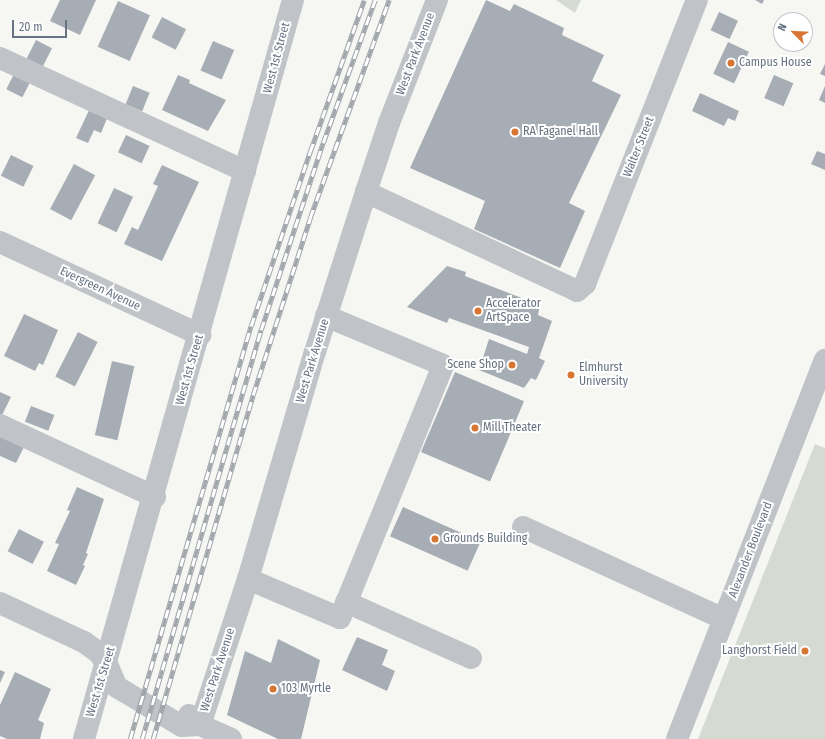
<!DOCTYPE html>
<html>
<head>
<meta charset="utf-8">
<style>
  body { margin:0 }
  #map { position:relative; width:825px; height:739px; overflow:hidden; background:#f6f6f3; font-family:"Fira Sans Condensed",sans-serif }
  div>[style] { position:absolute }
  .green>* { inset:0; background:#d5dbd3 }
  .building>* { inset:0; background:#a7adb4; transform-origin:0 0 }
  .minor>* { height:22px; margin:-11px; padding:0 11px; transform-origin:11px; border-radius:11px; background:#c0c3c7 }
  .rail>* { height:4.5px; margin-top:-2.25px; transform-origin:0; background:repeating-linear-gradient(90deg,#fff 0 9px,#a1a6ac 0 18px); box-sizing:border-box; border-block:1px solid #a1a6ac }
  .dots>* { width:11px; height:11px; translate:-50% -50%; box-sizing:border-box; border:2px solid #fff; border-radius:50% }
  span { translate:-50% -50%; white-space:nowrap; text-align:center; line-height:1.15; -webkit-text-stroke:4px #fff; paint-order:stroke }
  .street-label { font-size:12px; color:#677282 }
  .poi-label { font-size:12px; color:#677282 }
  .left { translate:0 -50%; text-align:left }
  .right { translate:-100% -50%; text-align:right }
  .north { position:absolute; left:773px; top:12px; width:40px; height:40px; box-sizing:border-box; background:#fff; border:1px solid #c2c7cd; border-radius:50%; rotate:294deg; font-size:11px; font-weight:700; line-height:16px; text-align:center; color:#677282 }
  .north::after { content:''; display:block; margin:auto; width:14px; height:18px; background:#d77633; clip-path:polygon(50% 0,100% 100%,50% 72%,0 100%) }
  .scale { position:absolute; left:12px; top:20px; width:55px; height:18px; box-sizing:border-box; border:2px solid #677282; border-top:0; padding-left:5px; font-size:12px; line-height:14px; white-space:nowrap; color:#677282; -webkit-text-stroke:3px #fff; paint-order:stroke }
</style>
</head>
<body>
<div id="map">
  <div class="green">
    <i style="clip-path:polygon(556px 0,581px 0,575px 13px)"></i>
    <i style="clip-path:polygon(815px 444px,825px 448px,825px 739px,698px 739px)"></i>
  </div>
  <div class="building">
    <i style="clip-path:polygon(60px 0,96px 0,80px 35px,50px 21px)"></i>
    <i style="clip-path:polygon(486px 0,510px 11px,514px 4px,564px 28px,562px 35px,604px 55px,592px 81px,621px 95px,569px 203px,585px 211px,560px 268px,474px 229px,485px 201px,410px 168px)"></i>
    <i style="clip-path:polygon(755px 0,764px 0,762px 4px)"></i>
    <i style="left:118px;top:1px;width:35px;height:50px;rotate:24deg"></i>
    <i style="left:719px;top:12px;width:21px;height:20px;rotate:25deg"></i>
    <i style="left:162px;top:17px;width:27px;height:23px;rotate:27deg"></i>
    <i style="left:36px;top:40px;width:18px;height:21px;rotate:27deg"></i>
    <i style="left:213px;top:41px;width:23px;height:32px;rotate:23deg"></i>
    <i style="left:728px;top:42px;width:23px;height:35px;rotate:25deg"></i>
    <i style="clip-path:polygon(825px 64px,825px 76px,820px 74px)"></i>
    <i style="left:14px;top:74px;width:18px;height:17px;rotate:27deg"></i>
    <i style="clip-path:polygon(178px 75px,190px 80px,189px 83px,226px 100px,208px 131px,162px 110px)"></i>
    <i style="left:774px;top:75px;width:21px;height:25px;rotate:23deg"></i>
    <i style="left:133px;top:86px;width:18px;height:20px;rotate:22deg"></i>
    <i style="clip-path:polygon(825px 86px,825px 103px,819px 100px)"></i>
    <i style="clip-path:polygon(700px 93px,739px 111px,735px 121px,728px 118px,724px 126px,692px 111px)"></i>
    <i style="clip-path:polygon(90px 108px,108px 116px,101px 133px,94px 130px,88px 143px,76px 138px)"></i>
    <i style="left:126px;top:135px;width:26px;height:19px;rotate:25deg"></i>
    <i style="clip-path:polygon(817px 151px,825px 154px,825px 170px,811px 164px)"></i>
    <i style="left:11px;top:155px;width:25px;height:23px;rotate:26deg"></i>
    <i style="left:74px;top:164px;width:24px;height:51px;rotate:28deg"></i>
    <i style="clip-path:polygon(162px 165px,199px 182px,162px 261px,124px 244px,132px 227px,138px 230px,158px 186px,153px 184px)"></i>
    <i style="left:114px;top:188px;width:21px;height:39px;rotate:25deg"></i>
    <i style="clip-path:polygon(447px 266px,466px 272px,465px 276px,540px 305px,538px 315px,552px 321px,539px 358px,545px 361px,536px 380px,531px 378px,524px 388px,479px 370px,489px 339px,527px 354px,529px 347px,449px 318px,447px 323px,407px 307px)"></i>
    <i style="clip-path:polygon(24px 314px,58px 330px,43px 365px,39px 363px,35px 371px,4px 356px)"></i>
    <i style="left:78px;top:332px;width:22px;height:50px;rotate:27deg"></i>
    <i style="left:112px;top:361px;width:23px;height:76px;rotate:13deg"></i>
    <i style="left:455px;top:372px;width:75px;height:87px;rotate:23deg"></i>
    <i style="clip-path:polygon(0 392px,11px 397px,2px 415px,0 414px)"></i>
    <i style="left:31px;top:406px;width:25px;height:17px;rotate:21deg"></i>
    <i style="clip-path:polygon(0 436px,24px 447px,16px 463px,0 456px)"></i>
    <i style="clip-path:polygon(77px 487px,104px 499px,86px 553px,88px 554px,83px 565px,85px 566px,76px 585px,47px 571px,59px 544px,55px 543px,70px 511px,67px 510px)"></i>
    <i style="left:403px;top:507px;width:85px;height:32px;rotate:24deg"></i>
    <i style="left:19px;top:529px;width:28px;height:25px;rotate:27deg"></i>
    <i style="clip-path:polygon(357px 637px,388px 650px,382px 665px,395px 671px,387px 691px,342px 670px)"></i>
    <i style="clip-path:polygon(278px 639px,320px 660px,301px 739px,278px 739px,227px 715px,245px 651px,271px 663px)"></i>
    <i style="clip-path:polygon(0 670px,5px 672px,0 683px)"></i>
    <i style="clip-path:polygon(15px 672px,51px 689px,38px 720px,44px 723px,40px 739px,7px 739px,0 736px,0 705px)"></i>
  </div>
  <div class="minor">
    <i style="left:0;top:58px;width:270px;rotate:24.8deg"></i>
    <i style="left:366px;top:192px;width:233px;rotate:25.1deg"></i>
    <i style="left:577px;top:291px;width:11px;rotate:-41deg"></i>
    <i style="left:585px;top:284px;width:305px;rotate:-68.5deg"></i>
    <i style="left:0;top:242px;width:221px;rotate:24.9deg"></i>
    <i style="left:0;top:425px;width:171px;rotate:24.9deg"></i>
    <i style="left:523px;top:527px;width:221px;rotate:24.6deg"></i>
    <i style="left:248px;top:579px;width:100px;rotate:23deg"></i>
    <i style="left:340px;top:618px;width:273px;rotate:-67.8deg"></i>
    <i style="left:443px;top:365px;width:127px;rotate:-157.3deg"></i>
    <i style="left:346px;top:602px;width:137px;rotate:24.1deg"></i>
    <i style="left:0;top:603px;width:93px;rotate:24.9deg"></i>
    <i style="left:84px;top:642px;width:17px;rotate:36deg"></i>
    <i style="left:98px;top:652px;width:15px;rotate:53deg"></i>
    <i style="left:107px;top:664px;width:25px;rotate:67deg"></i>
    <i style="left:117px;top:687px;width:39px;rotate:31deg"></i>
    <i style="left:150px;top:707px;width:37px;rotate:31deg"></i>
    <i style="left:182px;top:726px;width:18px;rotate:-3deg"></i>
    <i style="left:189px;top:715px;width:15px;rotate:42deg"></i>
    <i style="left:200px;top:725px;width:34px;rotate:24deg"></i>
    <i style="left:200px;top:725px;width:154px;rotate:-71.8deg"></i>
    <i style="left:248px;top:579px;width:237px;rotate:-73.6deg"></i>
    <i style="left:315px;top:352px;width:168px;rotate:-72.3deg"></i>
    <i style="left:366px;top:192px;width:73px;rotate:-71.6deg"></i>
    <i style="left:389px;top:123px;width:132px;rotate:-68.7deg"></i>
    <i style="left:84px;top:739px;width:768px;rotate:-74.21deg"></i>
    <i style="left:677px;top:739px;width:407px;rotate:-68.7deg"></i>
  </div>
  <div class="rail">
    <i style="left:130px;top:739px;width:430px;rotate:-73.7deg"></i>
    <i style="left:251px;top:326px;width:184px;rotate:-71.3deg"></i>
    <i style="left:310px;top:152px;width:161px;rotate:-70.4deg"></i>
    <i style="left:142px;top:739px;width:426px;rotate:-73.8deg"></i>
    <i style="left:261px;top:330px;width:197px;rotate:-71.7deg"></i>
    <i style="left:323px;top:143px;width:152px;rotate:-70deg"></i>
    <i style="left:153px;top:739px;width:358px;rotate:-73.8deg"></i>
    <i style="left:253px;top:395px;width:186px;rotate:-72.1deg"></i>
    <i style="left:310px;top:218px;width:232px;rotate:-70.1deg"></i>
  </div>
  <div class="dots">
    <i style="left:731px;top:63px;background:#d77633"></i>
    <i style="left:515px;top:132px;background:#d77633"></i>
    <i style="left:478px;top:311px;background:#d77633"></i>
    <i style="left:512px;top:365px;background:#d77633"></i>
    <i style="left:571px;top:375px;background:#d77633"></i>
    <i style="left:475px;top:428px;background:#d77633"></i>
    <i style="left:435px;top:539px;background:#d77633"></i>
    <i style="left:805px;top:651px;background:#d77633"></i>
    <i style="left:273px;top:689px;background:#d77633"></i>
  </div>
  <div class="street-label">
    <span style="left:416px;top:54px;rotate:-69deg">West Park Avenue</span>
    <span style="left:277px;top:58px;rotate:-75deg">West 1st Street</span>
    <span style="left:639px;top:147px;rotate:-68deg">Walter Street</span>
    <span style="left:100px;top:289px;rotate:25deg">Evergreen Avenue</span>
    <span style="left:313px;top:361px;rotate:-73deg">West Park Avenue</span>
    <span style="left:190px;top:370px;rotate:-74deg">West 1st Street</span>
    <span style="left:751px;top:550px;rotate:-69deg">Alexander Boulevard</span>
    <span style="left:218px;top:670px;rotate:-72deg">West Park Avenue</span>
    <span style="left:101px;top:682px;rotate:-73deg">West 1st Street</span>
  </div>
  <div class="poi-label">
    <span class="left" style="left:739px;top:63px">Campus House</span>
    <span class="left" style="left:523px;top:132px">RA Faganel Hall</span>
    <span class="left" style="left:486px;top:311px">Accelerator<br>ArtSpace</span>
    <span class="right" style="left:504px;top:365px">Scene Shop</span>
    <span class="left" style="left:579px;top:375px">Elmhurst<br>University</span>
    <span class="left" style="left:483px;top:428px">Mill Theater</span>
    <span class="left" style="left:443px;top:539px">Grounds Building</span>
    <span class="right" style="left:797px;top:651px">Langhorst Field</span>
    <span class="left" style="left:281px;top:689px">103 Myrtle</span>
  </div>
  <div class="north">N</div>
  <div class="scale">20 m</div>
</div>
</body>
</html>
